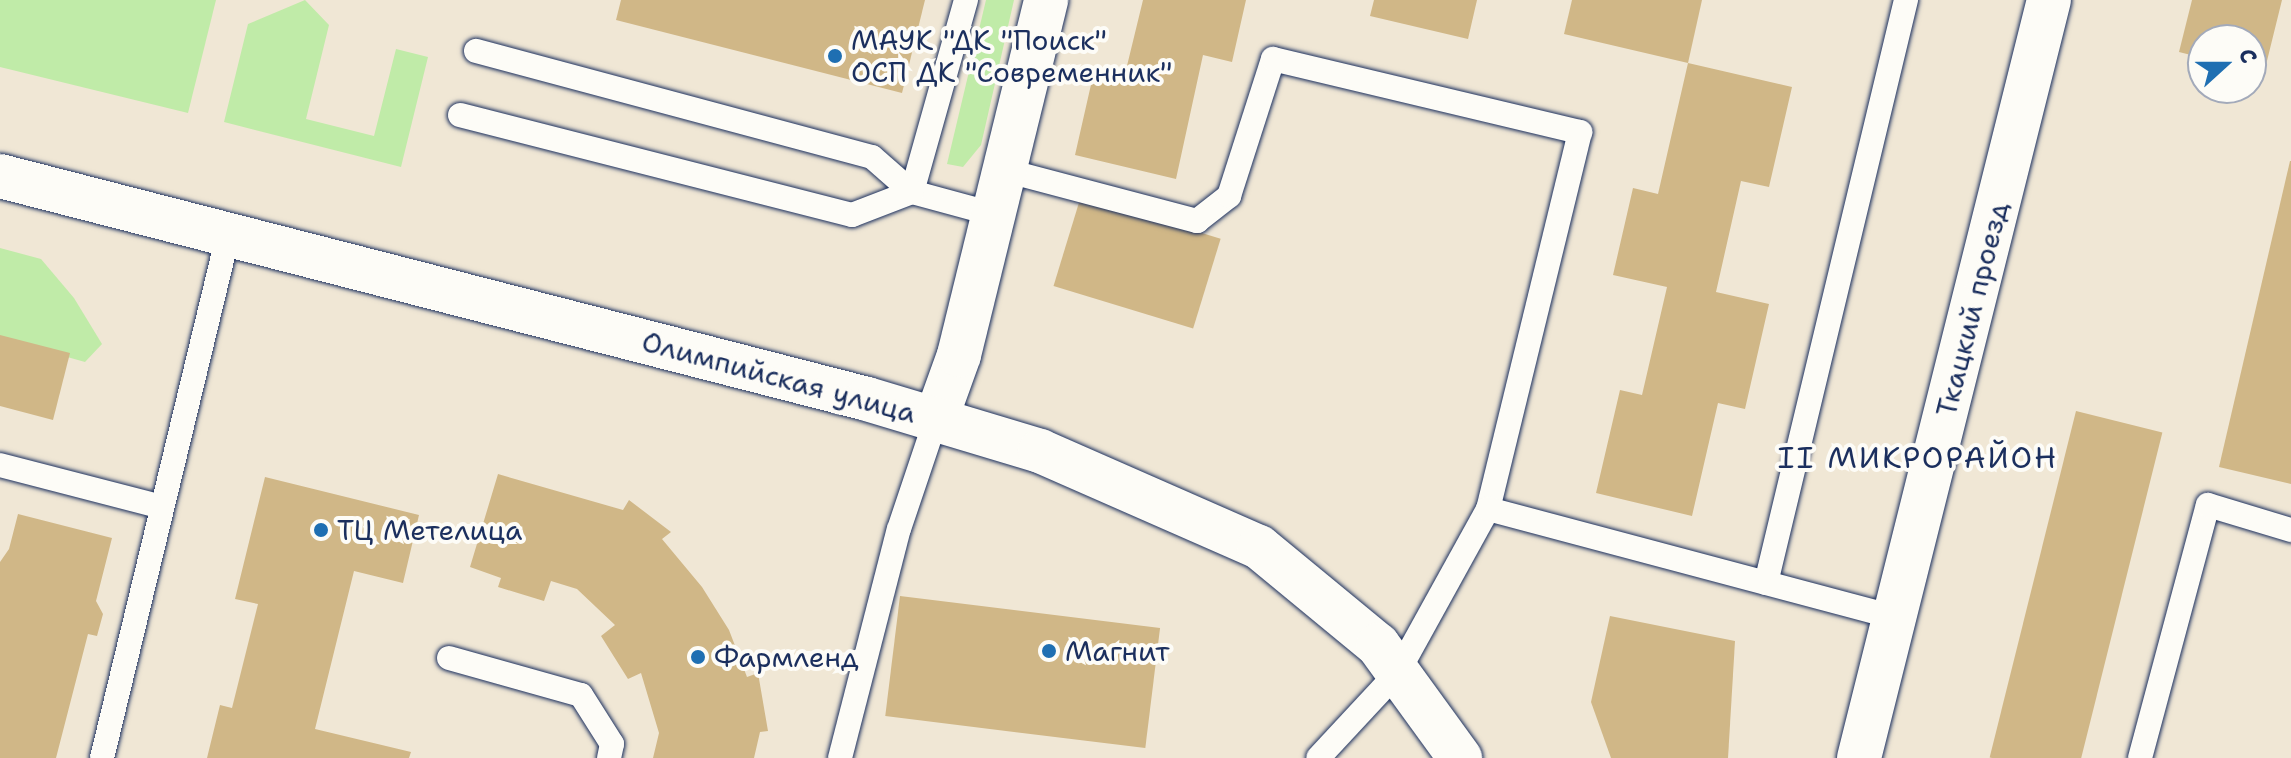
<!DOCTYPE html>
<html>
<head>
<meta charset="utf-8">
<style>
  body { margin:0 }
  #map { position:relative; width:2291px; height:758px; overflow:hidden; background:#f0e7d5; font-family:"Shantell Sans",sans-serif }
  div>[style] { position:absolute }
  .green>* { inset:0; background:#c0eba8 }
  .building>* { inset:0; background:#d0b787; transform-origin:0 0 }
  .roads { filter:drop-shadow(0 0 2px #1b2f5e) drop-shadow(0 0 2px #1b2f5e) }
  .service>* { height:24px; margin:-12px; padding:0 12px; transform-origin:12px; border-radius:12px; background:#fdfcf7 }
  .minor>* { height:44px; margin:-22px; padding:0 22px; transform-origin:22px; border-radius:22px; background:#fdfcf7 }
  .tertiary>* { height:44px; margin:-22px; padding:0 22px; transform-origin:22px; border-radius:22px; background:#fdfcf7 }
  .dots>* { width:22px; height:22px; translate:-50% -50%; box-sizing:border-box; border:4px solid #fdfcf7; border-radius:50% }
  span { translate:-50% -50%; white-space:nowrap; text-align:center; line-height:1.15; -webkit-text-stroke:8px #fdfcf7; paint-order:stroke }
  .poi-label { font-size:28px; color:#1b2f5e }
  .left { translate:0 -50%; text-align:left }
  .street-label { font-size:28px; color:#1b2f5e }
  .neighbourhood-label { font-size:30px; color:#1b2f5e; letter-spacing:2px }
  .north { position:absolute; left:2187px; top:24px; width:80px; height:80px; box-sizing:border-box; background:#fdfcf7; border:2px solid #a3aaba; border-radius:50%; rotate:69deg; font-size:22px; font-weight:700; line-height:32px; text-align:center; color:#1b2f5e }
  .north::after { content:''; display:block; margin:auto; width:28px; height:36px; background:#1f6fb2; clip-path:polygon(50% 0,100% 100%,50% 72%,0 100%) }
</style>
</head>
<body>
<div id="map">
  <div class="green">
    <i style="clip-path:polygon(0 0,216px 0,188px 113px,0 67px)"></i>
    <i style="clip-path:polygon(305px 0,329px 25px,306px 119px,374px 136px,396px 49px,428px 57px,401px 167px,224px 122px,248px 24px)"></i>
    <i style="clip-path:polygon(986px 0,1014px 0,981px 145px,963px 167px,947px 164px)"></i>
    <i style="clip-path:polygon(0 248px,41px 259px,74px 298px,102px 344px,85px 362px,0 338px)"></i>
  </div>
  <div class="building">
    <i style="clip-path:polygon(621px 0,925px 0,902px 93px,616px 20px)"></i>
    <i style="clip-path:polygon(1143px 0,1246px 0,1232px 62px,1203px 55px,1176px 179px,1075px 155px,1095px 67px,1125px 74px)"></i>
    <i style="clip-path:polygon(1374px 0,1477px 0,1468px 39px,1370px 16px)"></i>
    <i style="clip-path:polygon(1572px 0,1702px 0,1688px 63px,1564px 34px)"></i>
    <i style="clip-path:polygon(2192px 0,2282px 0,2264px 73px,2251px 70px,2251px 40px,2203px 40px,2203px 58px,2179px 52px)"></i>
    <i style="clip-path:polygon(1688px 63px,1792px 87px,1769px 187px,1741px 181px,1716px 292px,1769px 304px,1745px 409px,1718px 403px,1692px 516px,1596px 493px,1620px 390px,1642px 395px,1667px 287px,1613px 275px,1633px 188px,1658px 194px)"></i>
    <i style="clip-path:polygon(2290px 161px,2291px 161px,2291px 484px,2219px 467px)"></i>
    <i style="left:1081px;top:196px;width:146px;height:94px;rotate:17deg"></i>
    <i style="clip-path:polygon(0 335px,70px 353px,53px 420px,0 406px)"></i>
    <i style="left:2076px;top:411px;width:89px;height:357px;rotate:14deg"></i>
    <i style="clip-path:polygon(498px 474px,623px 510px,629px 500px,671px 532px,662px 539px,702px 587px,729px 630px,747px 677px,758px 673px,768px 731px,760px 732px,754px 758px,653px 758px,659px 733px,641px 673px,628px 679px,601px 636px,615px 625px,577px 589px,551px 581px,544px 601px,498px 587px,501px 578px,470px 567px)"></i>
    <i style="clip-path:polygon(265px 477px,419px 515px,403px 583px,354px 571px,315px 729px,411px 752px,409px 758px,207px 758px,220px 705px,232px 708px,258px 604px,235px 599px)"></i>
    <i style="clip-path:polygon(18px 514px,112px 538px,96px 601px,103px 614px,97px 636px,88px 634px,56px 758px,0 758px,0 562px,9px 549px)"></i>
    <i style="left:900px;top:596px;width:262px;height:121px;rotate:7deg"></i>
    <i style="clip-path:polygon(1610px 616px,1735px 641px,1728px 758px,1611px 758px,1591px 702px)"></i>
  </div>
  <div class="roads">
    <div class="service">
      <i style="left:966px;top:0;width:199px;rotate:105.7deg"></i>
      <i style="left:912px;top:192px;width:84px;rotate:15.2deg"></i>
      <i style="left:460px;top:115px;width:405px;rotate:14.3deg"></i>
      <i style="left:852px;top:215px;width:64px;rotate:-21deg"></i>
      <i style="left:912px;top:192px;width:53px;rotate:-138.8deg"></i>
      <i style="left:872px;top:157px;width:410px;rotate:-165deg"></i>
      <i style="left:1004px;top:170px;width:200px;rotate:14.8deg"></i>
      <i style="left:1197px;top:221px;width:41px;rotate:-38deg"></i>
      <i style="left:1229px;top:196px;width:144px;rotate:-72.2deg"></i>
      <i style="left:1273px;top:59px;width:316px;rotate:13.4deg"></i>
      <i style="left:1580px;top:132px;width:388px;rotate:103.7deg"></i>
      <i style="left:1488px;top:509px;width:186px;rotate:118.9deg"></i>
      <i style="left:1398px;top:672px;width:117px;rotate:132.9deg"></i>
      <i style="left:0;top:465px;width:167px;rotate:14.5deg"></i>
      <i style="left:1488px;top:509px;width:420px;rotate:14.9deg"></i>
      <i style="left:1766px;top:583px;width:600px;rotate:-76.5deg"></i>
      <i style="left:449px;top:658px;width:137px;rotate:15.7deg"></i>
      <i style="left:581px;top:695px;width:58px;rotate:57.7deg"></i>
      <i style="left:612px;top:744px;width:14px;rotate:102deg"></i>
      <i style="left:102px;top:758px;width:538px;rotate:-76.45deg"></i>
      <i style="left:840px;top:758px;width:236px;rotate:-75.6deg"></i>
      <i style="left:899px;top:529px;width:116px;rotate:-71.4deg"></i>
      <i style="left:2140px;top:758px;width:262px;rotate:-75deg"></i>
      <i style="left:2208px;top:505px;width:87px;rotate:16.8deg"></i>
    </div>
    <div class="minor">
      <i style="left:936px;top:419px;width:68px;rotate:-70.2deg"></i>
      <i style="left:959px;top:355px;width:366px;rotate:-76.2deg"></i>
      <i style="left:1859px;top:758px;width:781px;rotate:-75.93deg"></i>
    </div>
    <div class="tertiary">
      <i style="left:0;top:176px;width:895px;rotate:14.42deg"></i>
      <i style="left:867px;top:399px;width:181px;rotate:16.7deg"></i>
      <i style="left:1040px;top:451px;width:239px;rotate:23.7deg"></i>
      <i style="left:1259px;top:547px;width:154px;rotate:39.5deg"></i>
      <i style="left:1378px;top:645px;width:140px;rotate:54deg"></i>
    </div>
  </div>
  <div class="dots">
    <i style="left:835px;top:56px;background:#1f6fb2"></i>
    <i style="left:321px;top:530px;background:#1f6fb2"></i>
    <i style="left:1049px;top:651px;background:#1f6fb2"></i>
    <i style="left:698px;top:657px;background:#1f6fb2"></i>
  </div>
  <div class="poi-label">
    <span class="left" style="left:851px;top:56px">МАУК "ДК "Поиск"<br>ОСП ДК "Современник"</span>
    <span class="left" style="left:337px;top:530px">ТЦ Метелица</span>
    <span class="left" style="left:1065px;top:651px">Магнит</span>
    <span class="left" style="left:714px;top:657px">Фармленд</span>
  </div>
  <div class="street-label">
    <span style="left:1972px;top:309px;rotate:-76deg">Ткацкий проезд</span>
    <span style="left:779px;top:377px;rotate:15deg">Олимпийская улица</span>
  </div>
  <div class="neighbourhood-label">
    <span style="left:1918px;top:458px">II МИКРОРАЙОН</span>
  </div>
  <div class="north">С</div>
</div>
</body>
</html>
